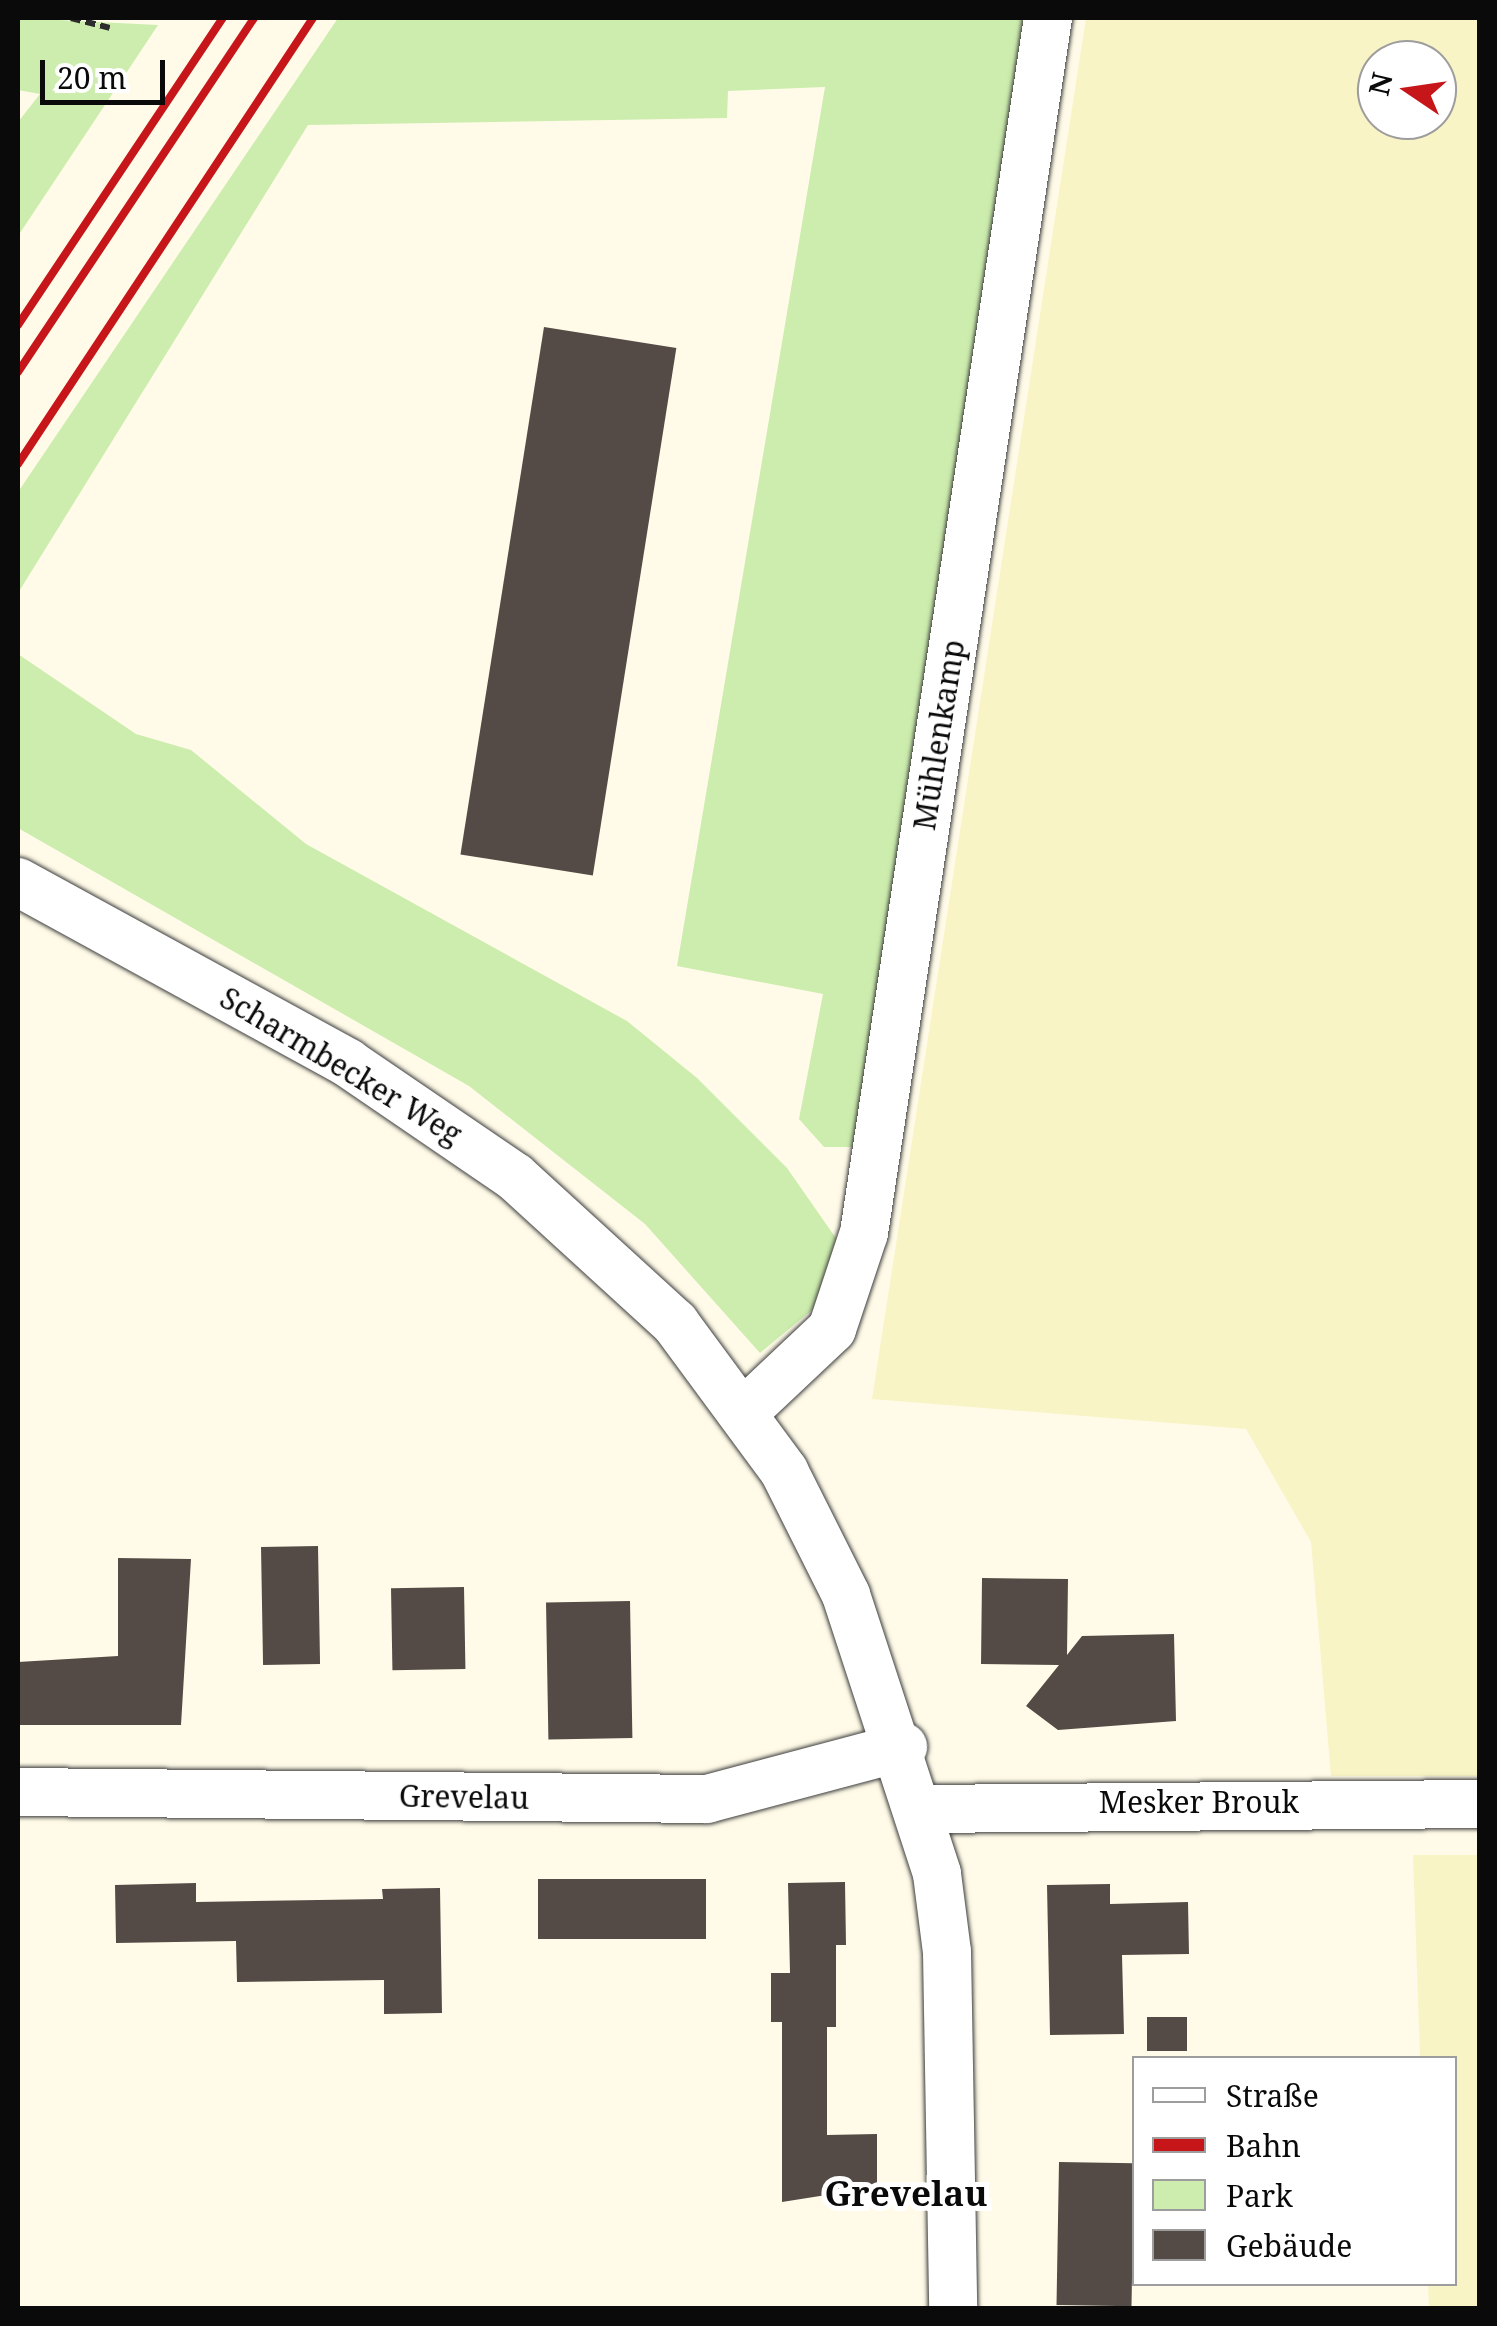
<!DOCTYPE html>
<html>
<head>
<meta charset="utf-8">
<style>
  body { margin:0 }
  #map { position:relative; width:1497px; height:2326px; overflow:hidden; background:#fffbe8; font-family:"Noto Serif",serif }
  div>[style] { position:absolute }
  .farmland>* { inset:0; background:#f8f4c5 }
  .green>* { inset:0; background:#cdedae }
  .building>* { inset:0; background:#544b46; transform-origin:0 0 }
  .path>* { height:6px; margin-top:-3px; transform-origin:0; background:repeating-linear-gradient(90deg,#2c2c2c 0 10px,transparent 0 15px) }
  .roads { filter:drop-shadow(0 0 2px #3d3d3d) drop-shadow(0 0 2px #3d3d3d) }
  .minor>* { height:48px; margin:-24px; padding:0 24px; transform-origin:24px; border-radius:24px; background:#fff }
  .rail>* { height:8px; margin:-4px; padding:0 4px; transform-origin:4px; border-radius:4px; background:#c7161a }
  span { translate:-50% -50%; white-space:nowrap; text-align:center; line-height:1.15; -webkit-text-stroke:10px #fff; paint-order:stroke }
  .street-label { font-size:30px; color:#0a0a0a }
  .quarter-label { font-size:35px; color:#0a0a0a; font-weight:700 }
  .frame { position:absolute; inset:0; border:20px solid #0a0a0a; pointer-events:none }
  .legend { position:absolute; left:1132px; top:2056px; width:325px; height:230px; box-sizing:border-box; background:#fff; border:2px solid #9d9d9d; margin:0; padding:12px 18px; list-style:none; font-size:30px; color:#0a0a0a }
  .legend li { display:flex; align-items:center; gap:20px; height:50px }
  .legend b { width:50px; border:2px solid #9d9d9d }
  .north { position:absolute; left:1357px; top:40px; width:100px; height:100px; box-sizing:border-box; background:#fff; border:2px solid #9d9d9d; border-radius:50%; rotate:283deg; font-size:28px; font-weight:700; line-height:40px; text-align:center; color:#0a0a0a }
  .north::after { content:''; display:block; margin:auto; width:35px; height:45px; background:#c7161a; clip-path:polygon(50% 0,100% 100%,50% 72%,0 100%) }
  .scale { position:absolute; left:40px; top:60px; width:125px; height:45px; box-sizing:border-box; border:5px solid #0a0a0a; border-top:0; padding-left:12px; font-size:30px; line-height:35px; white-space:nowrap; color:#0a0a0a; -webkit-text-stroke:8px #fff; paint-order:stroke }
</style>
</head>
<body>
<div id="map">
  <div class="farmland">
    <i style="clip-path:polygon(evenodd,1086px 18px,1479px 18px,1479px 1776px,1331px 1776px,1311px 1542px,1246px 1429px,872px 1399px,1086px 18px,1377px 60px,1437px 60px,1437px 120px,1377px 120px,1377px 60px)"></i>
    <i style="clip-path:polygon(1413px 1855px,1479px 1855px,1479px 2308px,1429px 2308px,1428px 2284px,1454px 2284px,1454px 2058px,1420px 2058px)"></i>
  </div>
  <div class="green">
    <i style="clip-path:polygon(18px 18px,158px 25px,18px 236px,18px 122px,40px 94px,18px 90px)"></i>
    <i style="clip-path:polygon(338px 18px,1040px 18px,855px 1147px,824px 1147px,799px 1119px,823px 994px,677px 966px,825px 87px,728px 91px,727px 118px,308px 125px,18px 593px,18px 492px)"></i>
    <i style="clip-path:polygon(18px 654px,136px 734px,191px 750px,306px 844px,627px 1021px,697px 1078px,787px 1168px,840px 1244px,817px 1306px,760px 1353px,645px 1224px,469px 1086px,18px 828px)"></i>
  </div>
  <div class="building">
    <i style="left:544px;top:327px;width:134px;height:534px;rotate:9deg"></i>
    <i style="left:318px;top:1546px;width:118px;height:57px;rotate:89deg"></i>
    <i style="clip-path:polygon(118px 1558px,191px 1559px,181px 1725px,18px 1725px,18px 1662px,118px 1656px)"></i>
    <i style="clip-path:polygon(982px 1578px,1068px 1579px,1067px 1655px,1082px 1636px,1174px 1634px,1176px 1721px,1058px 1730px,1026px 1706px,1059px 1665px,981px 1664px)"></i>
    <i style="left:464px;top:1587px;width:82px;height:73px;rotate:89deg"></i>
    <i style="left:630px;top:1601px;width:137px;height:84px;rotate:89deg"></i>
    <i style="left:706px;top:1879px;width:60px;height:168px;rotate:90deg"></i>
    <i style="clip-path:polygon(845px 1882px,846px 1945px,836px 1945px,836px 2027px,827px 2027px,827px 2135px,877px 2134px,877px 2187px,782px 2202px,782px 2022px,771px 2022px,771px 1973px,790px 1973px,788px 1883px)"></i>
    <i style="clip-path:polygon(196px 1883px,196px 1902px,383px 1899px,382px 1889px,440px 1888px,442px 2013px,384px 2014px,384px 1980px,237px 1982px,236px 1941px,116px 1943px,115px 1885px)"></i>
    <i style="clip-path:polygon(1110px 1884px,1110px 1904px,1188px 1902px,1189px 1954px,1122px 1955px,1124px 2034px,1050px 2035px,1047px 1885px)"></i>
    <i style="left:1187px;top:2017px;width:34px;height:40px;rotate:90deg"></i>
    <i style="left:1059px;top:2162px;width:75px;height:143px;rotate:1deg"></i>
  </div>
  <div class="path">
    <i style="left:71px;top:18px;width:40px;rotate:14.4deg"></i>
  </div>
  <div class="roads">
    <div class="minor">
      <i style="left:18px;top:882px;width:376px;rotate:28.7deg"></i>
      <i style="left:348px;top:1063px;width:202px;rotate:34.3deg"></i>
      <i style="left:515px;top:1177px;width:217px;rotate:42.4deg"></i>
      <i style="left:675px;top:1323px;width:184px;rotate:53.6deg"></i>
      <i style="left:784px;top:1471px;width:139px;rotate:63.4deg"></i>
      <i style="left:846px;top:1595px;width:293px;rotate:71.9deg"></i>
      <i style="left:937px;top:1874px;width:79px;rotate:82.7deg"></i>
      <i style="left:947px;top:1952px;width:356px;rotate:89deg"></i>
      <i style="left:744px;top:1412px;width:121px;rotate:-43.3deg"></i>
      <i style="left:832px;top:1329px;width:101px;rotate:-71.6deg"></i>
      <i style="left:864px;top:1233px;width:1229px;rotate:-81.39deg"></i>
      <i style="left:18px;top:1792px;width:689px;rotate:0.58deg"></i>
      <i style="left:707px;top:1799px;width:203px;rotate:-14.9deg"></i>
      <i style="left:920px;top:1809px;width:560px;rotate:-0.51deg"></i>
    </div>
  </div>
  <div class="rail">
    <i style="left:18px;top:325px;width:369px;rotate:-56.3deg"></i>
    <i style="left:18px;top:372px;width:425px;rotate:-56.3deg"></i>
    <i style="left:18px;top:464px;width:535px;rotate:-56.52deg"></i>
  </div>
  <div class="street-label">
    <span style="left:939px;top:735px;rotate:-81deg">Mühlenkamp</span>
    <span style="left:341px;top:1066px;rotate:31deg">Scharmbecker Weg</span>
    <span style="left:464px;top:1797px;rotate:1deg">Grevelau</span>
    <span style="left:1199px;top:1802px">Mesker Brouk</span>
  </div>
  <div class="quarter-label">
    <span style="left:906px;top:2193px">Grevelau</span>
  </div>
  <div class="frame"></div>
  <ul class="legend">
  <li><b style="height:12px;background:#fff"></b>Straße</li>
  <li><b style="height:12px;background:#c7161a"></b>Bahn</li>
  <li><b style="height:28px;background:#cdedae"></b>Park</li>
  <li><b style="height:28px;background:#544b46"></b>Gebäude</li>
  </ul>
  <div class="north">N</div>
  <div class="scale">20 m</div>
</div>
</body>
</html>
